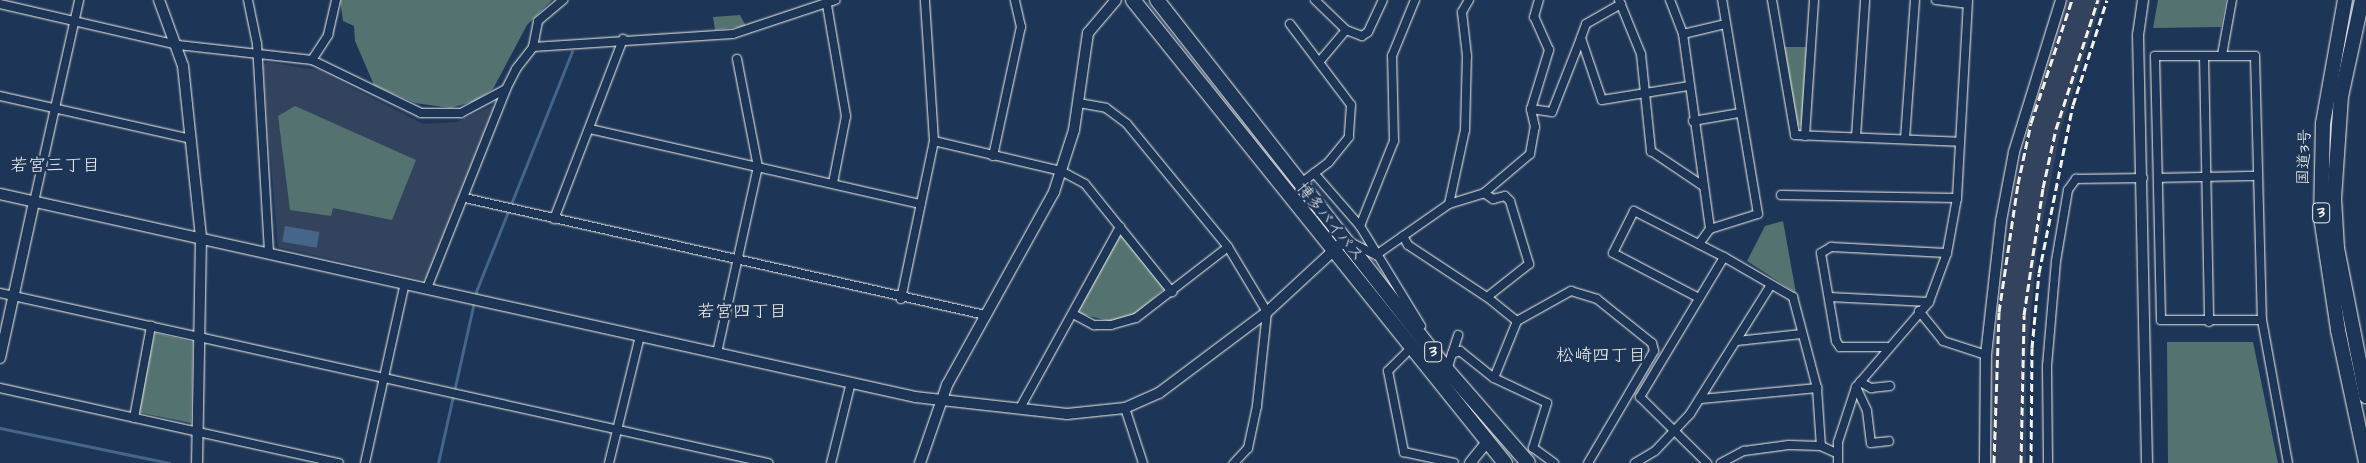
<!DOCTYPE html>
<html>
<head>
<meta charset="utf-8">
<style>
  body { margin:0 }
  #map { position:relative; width:2366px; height:463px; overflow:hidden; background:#1d3557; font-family:"Architects Daughter","Klee One",sans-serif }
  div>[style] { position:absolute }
  .built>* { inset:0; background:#33435e }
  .green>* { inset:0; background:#547270 }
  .water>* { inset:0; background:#45658a; transform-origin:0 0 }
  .stream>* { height:3px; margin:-1.5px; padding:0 1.5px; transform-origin:1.5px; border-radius:1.5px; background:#45658a }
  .roads { filter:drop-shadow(0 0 1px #f4f1e8) drop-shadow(0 0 1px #f4f1e8) }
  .street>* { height:8px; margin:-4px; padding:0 4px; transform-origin:4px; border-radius:4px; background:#1d3557 }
  .secondary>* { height:10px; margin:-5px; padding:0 5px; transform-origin:5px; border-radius:5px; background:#1d3557 }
  .highway>* { height:14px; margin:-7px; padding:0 7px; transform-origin:7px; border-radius:7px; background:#1d3557 }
  .rail>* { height:3px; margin-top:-1.5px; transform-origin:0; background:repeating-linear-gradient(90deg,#f4f1e8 0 8px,transparent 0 12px) }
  span { translate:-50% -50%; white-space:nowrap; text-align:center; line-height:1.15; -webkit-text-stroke:5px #1d3557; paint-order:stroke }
  .shield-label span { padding:1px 4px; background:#1d3557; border:1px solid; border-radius:4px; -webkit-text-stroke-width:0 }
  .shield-label { font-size:15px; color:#f4f1e8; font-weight:700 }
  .street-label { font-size:16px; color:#f4f1e8 }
  .neighbourhood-label { font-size:18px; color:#f4f1e8 }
</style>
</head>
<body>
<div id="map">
  <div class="built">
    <i style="clip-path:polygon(2068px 0,2102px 0,2061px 129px,2037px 250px,2026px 364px,2026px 463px,1990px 463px,1991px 366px,2015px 183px,2050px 46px)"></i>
    <i style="clip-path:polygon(267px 62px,318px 70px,423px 124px,457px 122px,491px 106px,497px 108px,430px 276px,423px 280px,278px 247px,263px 66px)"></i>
  </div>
  <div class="green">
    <i style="clip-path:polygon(340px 0,552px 0,527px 25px,493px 89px,475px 101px,451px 108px,415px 103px,374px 85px,355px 41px,354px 26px,343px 21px)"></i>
    <i style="clip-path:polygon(2158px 0,2226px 0,2221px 27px,2153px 28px)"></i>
    <i style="clip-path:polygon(740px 15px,746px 26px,715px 30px,713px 17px)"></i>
    <i style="clip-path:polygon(1784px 47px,1806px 47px,1803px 125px,1797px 126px)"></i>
    <i style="clip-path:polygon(295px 106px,416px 160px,392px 220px,333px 208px,331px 216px,290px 210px,278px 116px)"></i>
    <i style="clip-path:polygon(1783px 221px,1796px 293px,1747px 261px,1765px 226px)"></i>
    <i style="clip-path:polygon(1123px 236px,1164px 289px,1135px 314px,1113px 322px,1081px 314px,1079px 310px,1118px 237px)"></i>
    <i style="clip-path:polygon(155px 333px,193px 342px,191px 423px,137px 412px)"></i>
    <i style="clip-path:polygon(2167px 342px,2253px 342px,2278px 463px,2168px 463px)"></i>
  </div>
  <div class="water">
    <i style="left:285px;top:226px;width:35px;height:16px;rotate:10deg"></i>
  </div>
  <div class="stream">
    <i style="left:0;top:428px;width:173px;rotate:11.7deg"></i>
    <i style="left:438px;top:463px;width:178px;rotate:-77.4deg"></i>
    <i style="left:477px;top:289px;width:256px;rotate:-68.2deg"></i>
  </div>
  <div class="roads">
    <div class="street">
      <i style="left:248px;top:0;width:45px;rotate:78.4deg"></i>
      <i style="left:257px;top:44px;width:208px;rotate:86.7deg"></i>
      <i style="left:1315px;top:0;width:43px;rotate:44.1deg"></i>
      <i style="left:1346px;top:30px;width:40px;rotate:130deg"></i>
      <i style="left:1619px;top:0;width:58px;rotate:67.8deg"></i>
      <i style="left:1641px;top:54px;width:98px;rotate:84.1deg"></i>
      <i style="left:1651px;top:151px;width:63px;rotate:33.9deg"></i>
      <i style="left:1670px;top:0;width:36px;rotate:69deg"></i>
      <i style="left:1683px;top:34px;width:197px;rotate:82.1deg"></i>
      <i style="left:1710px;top:229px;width:50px;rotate:-17.4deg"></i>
      <i style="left:1758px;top:214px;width:217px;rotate:-99.5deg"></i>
      <i style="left:1772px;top:0;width:137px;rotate:80.3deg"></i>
      <i style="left:1795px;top:135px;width:164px;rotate:2.4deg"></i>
      <i style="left:1936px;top:0;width:31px;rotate:7deg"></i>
      <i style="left:0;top:4px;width:183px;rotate:13deg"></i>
      <i style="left:178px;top:45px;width:135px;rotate:6.4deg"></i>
      <i style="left:312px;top:60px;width:121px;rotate:25.9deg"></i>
      <i style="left:421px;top:113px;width:40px"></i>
      <i style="left:461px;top:113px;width:51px;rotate:-28.1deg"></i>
      <i style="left:1621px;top:4px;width:40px;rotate:150.3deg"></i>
      <i style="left:1586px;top:24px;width:15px;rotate:110deg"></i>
      <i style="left:1581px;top:38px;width:65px;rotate:71.3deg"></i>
      <i style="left:1602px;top:100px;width:87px;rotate:-9.2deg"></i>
      <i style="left:827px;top:5px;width:113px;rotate:80.3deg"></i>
      <i style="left:846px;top:116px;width:68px;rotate:101deg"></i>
      <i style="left:1290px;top:24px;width:101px;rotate:53deg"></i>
      <i style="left:1351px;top:105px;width:32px;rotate:94deg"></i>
      <i style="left:1349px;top:137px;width:32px;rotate:129deg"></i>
      <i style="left:1329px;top:162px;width:34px;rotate:143deg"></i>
      <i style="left:1346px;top:30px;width:17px;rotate:21deg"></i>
      <i style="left:1362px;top:36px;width:7px;rotate:-34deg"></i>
      <i style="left:1368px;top:32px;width:35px;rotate:-65deg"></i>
      <i style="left:1683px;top:34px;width:43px;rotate:-13.4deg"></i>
      <i style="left:533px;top:47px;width:26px;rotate:-79deg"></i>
      <i style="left:538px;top:21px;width:33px;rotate:-40deg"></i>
      <i style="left:2222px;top:55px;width:56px;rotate:-79.7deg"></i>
      <i style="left:2204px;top:56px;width:266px;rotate:88.9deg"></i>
      <i style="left:312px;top:60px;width:30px;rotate:-57deg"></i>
      <i style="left:328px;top:35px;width:36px;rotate:-77deg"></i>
      <i style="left:0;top:96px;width:196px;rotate:12.7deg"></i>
      <i style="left:1079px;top:103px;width:27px;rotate:10deg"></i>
      <i style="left:1106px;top:108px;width:26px;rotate:37deg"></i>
      <i style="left:1127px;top:124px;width:159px;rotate:50.6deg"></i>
      <i style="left:1228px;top:247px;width:76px;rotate:59deg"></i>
      <i style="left:1267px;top:312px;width:95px;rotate:96.1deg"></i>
      <i style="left:1257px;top:406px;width:43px;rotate:102.1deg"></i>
      <i style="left:1248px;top:448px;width:21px;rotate:133deg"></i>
      <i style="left:1531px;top:109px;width:21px;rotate:8deg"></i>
      <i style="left:1552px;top:112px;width:79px;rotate:-68.6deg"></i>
      <i style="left:1693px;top:121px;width:48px;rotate:-9.7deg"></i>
      <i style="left:590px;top:129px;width:339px;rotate:12.8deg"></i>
      <i style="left:1805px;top:136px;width:136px;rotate:-86.2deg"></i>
      <i style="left:1856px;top:137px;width:137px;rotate:-86.2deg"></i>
      <i style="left:1905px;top:139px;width:139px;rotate:-85.9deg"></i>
      <i style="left:934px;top:141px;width:130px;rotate:13.3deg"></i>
      <i style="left:1061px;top:171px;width:27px;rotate:28deg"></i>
      <i style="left:1085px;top:184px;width:139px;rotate:51.1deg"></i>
      <i style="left:993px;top:156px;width:132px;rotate:-77.8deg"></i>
      <i style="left:1021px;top:27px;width:28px;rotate:-103deg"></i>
      <i style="left:1314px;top:173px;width:70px;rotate:49deg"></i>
      <i style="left:1360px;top:226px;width:117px;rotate:58.6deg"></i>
      <i style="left:2158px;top:178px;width:99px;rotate:-1.2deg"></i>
      <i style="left:1484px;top:193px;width:11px;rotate:34deg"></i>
      <i style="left:1493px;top:199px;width:12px;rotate:-14deg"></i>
      <i style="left:1505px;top:196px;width:7px;rotate:45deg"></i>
      <i style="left:1510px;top:201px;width:66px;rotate:73.2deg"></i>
      <i style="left:1529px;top:264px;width:53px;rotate:141.8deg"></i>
      <i style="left:1781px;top:195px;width:176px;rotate:1deg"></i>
      <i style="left:465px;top:198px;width:533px;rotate:12.68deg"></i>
      <i style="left:34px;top:202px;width:207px;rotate:-77.4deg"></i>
      <i style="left:1449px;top:204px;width:76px;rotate:-77.8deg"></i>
      <i style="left:1465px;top:130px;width:74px;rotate:-88.5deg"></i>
      <i style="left:1467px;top:56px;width:44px;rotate:-96.5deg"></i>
      <i style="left:1462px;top:12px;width:14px;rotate:-60deg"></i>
      <i style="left:554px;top:219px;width:193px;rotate:-69deg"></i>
      <i style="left:1360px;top:226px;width:92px;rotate:-68.2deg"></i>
      <i style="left:1394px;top:141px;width:85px;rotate:-91.3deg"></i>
      <i style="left:1392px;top:56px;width:61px;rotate:-67.7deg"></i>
      <i style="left:1403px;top:236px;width:10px;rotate:61deg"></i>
      <i style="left:1408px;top:245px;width:95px;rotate:33.4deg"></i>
      <i style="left:1487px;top:297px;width:38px;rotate:39deg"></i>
      <i style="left:1352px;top:243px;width:27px;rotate:27deg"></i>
      <i style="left:1376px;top:255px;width:89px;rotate:-34.9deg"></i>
      <i style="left:1449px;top:204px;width:37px;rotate:-17deg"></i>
      <i style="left:1484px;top:193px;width:60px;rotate:-40.3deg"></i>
      <i style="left:1530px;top:154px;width:27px;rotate:-80deg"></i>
      <i style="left:1535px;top:127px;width:18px;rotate:-103deg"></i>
      <i style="left:1531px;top:109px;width:62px;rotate:-73deg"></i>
      <i style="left:1549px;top:50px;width:36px;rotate:-114deg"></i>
      <i style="left:1534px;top:17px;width:18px;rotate:-74deg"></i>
      <i style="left:1699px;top:244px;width:19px;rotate:-54deg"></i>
      <i style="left:427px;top:288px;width:214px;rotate:-68.3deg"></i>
      <i style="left:506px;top:89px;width:22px;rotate:-63deg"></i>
      <i style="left:516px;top:69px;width:28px;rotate:-52deg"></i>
      <i style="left:533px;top:47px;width:200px;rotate:-3.7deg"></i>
      <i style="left:733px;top:34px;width:108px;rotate:-18.4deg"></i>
      <i style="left:0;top:293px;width:787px;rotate:12.48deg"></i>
      <i style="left:1829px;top:297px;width:100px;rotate:2.9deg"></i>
      <i style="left:1699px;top:298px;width:97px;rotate:-152.4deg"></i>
      <i style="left:1613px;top:253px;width:47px;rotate:-63.4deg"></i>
      <i style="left:1634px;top:211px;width:101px;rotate:27.1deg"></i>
      <i style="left:1724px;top:257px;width:80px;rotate:30.1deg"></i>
      <i style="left:1793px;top:297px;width:94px;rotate:75.2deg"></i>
      <i style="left:1817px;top:388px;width:58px;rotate:86.1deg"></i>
      <i style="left:901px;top:299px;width:161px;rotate:-78.2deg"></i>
      <i style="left:934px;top:141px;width:141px;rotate:-93.7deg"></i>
      <i style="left:1919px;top:311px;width:38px;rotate:51deg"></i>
      <i style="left:1943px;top:341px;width:45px;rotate:18deg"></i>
      <i style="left:1073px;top:314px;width:24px;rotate:28deg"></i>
      <i style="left:1094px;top:325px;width:17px"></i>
      <i style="left:1111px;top:325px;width:26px;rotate:-16deg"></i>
      <i style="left:1136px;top:318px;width:116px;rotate:-37.7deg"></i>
      <i style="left:2262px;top:320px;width:101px;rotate:180deg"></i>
      <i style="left:2161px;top:320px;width:264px;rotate:-91.3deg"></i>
      <i style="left:2155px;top:56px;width:100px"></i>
      <i style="left:2255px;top:56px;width:264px;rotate:88.5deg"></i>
      <i style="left:2262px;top:320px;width:145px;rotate:79.7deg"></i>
      <i style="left:1737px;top:341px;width:65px;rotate:-6.1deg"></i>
      <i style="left:1887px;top:347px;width:47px;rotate:180deg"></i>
      <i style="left:1840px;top:347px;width:7px;rotate:-124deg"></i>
      <i style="left:1836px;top:341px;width:89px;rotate:-99.7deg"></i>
      <i style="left:1821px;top:253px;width:12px;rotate:-31deg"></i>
      <i style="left:1831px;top:247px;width:116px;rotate:3deg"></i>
      <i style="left:1410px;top:349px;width:31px;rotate:135deg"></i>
      <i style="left:1388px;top:371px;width:83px;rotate:78.8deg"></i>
      <i style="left:1404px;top:452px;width:51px;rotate:12.4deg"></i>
      <i style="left:717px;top:353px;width:190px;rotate:-77.6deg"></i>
      <i style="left:758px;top:167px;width:110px;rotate:-101deg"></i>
      <i style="left:1452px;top:354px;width:20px;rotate:-72deg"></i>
      <i style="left:1447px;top:370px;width:17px;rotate:-73deg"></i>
      <i style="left:1452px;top:354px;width:9px;rotate:-21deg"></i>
      <i style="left:1460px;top:351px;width:43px;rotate:38.5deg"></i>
      <i style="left:1860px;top:382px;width:13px;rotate:29deg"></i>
      <i style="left:1871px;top:388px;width:19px;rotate:-6deg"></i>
      <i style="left:1856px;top:387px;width:26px;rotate:65deg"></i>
      <i style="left:1867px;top:411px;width:32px;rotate:83deg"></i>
      <i style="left:1871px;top:443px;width:18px;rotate:-6deg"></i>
      <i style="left:0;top:388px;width:347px;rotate:12.5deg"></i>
      <i style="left:1701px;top:399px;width:117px;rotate:-5.4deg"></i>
      <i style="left:1020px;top:408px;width:207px;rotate:-61.1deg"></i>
      <i style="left:1125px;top:408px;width:58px;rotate:71.9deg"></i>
      <i style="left:134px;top:418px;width:94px;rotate:-79.5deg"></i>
      <i style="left:365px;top:463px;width:184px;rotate:-77.5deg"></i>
      <i style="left:609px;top:463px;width:131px;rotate:-76.3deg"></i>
      <i style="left:831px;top:463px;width:83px;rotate:-76.1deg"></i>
      <i style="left:1554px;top:463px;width:26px;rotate:-144deg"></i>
      <i style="left:1533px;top:448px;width:47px;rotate:-72.7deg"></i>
      <i style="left:1547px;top:403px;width:59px;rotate:-154.7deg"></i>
      <i style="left:1494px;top:378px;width:61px;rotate:-68deg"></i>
      <i style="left:1517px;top:321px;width:62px;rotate:-29.1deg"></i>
      <i style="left:1571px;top:291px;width:27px;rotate:17deg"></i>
      <i style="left:1597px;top:299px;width:70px;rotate:38.7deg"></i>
      <i style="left:1652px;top:343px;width:8px;rotate:76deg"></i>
      <i style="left:1654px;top:351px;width:130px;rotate:120.5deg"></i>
      <i style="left:1635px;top:463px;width:23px;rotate:-31deg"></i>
      <i style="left:1655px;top:451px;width:51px;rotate:-46.6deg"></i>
      <i style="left:1690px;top:414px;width:152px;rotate:-57.9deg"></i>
      <i style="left:1707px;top:463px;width:94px;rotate:-135.4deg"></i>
      <i style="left:1640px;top:397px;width:163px;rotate:-59deg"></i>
      <i style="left:1721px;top:463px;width:26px;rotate:-28deg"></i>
      <i style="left:1744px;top:451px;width:45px;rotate:-7.6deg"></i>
      <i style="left:1789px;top:445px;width:32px;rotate:2deg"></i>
      <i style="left:1821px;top:446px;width:17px;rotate:25deg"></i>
      <i style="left:1838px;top:463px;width:21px;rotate:-90deg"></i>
      <i style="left:1838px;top:442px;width:58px;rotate:-71.9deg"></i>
      <i style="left:1856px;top:387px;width:112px;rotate:-49.3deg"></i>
      <i style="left:1929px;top:302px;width:52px;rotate:-69.8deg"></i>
      <i style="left:1947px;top:253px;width:56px;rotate:-79.7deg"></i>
      <i style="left:1957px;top:198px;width:198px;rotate:-86.8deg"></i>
      <i style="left:2048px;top:463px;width:97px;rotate:-90.6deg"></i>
      <i style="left:2047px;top:366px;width:105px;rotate:-85.1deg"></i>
      <i style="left:2056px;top:261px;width:72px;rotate:-80.4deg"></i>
      <i style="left:2068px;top:190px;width:14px;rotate:-54deg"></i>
      <i style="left:2076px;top:179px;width:67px;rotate:-0.9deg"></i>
    </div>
    <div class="secondary">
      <i style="left:159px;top:0;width:70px;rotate:70deg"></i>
      <i style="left:183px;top:66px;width:172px;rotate:84deg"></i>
      <i style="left:201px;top:237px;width:226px;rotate:91deg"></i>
      <i style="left:2143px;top:0;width:34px;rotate:98deg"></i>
      <i style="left:2138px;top:34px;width:429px;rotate:88.8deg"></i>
      <i style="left:0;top:194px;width:937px;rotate:12.51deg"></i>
      <i style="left:915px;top:397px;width:153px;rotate:6.4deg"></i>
      <i style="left:1067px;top:414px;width:58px;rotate:-5.9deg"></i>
      <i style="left:1125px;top:408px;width:37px;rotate:-24deg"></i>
      <i style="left:1159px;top:393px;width:135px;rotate:-36.9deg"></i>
      <i style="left:1267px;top:312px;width:108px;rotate:-42.7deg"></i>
      <i style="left:0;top:358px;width:160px;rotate:-77.7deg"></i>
      <i style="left:920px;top:463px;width:83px;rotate:-70.9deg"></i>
      <i style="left:947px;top:385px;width:221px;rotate:-61deg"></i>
      <i style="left:1054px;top:192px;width:65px;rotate:-72.1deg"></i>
      <i style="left:1074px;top:130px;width:98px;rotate:-81.8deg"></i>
      <i style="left:1088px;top:33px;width:43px;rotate:-49.7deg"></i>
      <i style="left:1470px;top:463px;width:27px;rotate:-51deg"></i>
      <i style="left:1985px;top:463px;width:108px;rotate:-89.5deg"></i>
      <i style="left:1986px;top:355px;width:135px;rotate:-83.6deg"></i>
      <i style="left:2001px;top:221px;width:70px;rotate:-79.3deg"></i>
      <i style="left:2014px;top:152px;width:159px;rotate:-72.8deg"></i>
    </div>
    <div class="highway">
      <i style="left:1133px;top:0;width:594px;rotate:51.22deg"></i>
      <i style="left:1157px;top:0;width:470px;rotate:51.9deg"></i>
      <i style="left:1447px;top:370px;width:123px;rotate:48.9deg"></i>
      <i style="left:2345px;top:0;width:125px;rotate:100.1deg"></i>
      <i style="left:2323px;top:123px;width:94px;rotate:91.2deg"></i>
      <i style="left:2321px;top:217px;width:114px;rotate:81.4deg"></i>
      <i style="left:2338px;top:330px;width:135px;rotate:78deg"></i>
      <i style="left:2362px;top:0;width:98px;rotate:102.3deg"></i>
      <i style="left:2341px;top:96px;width:103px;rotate:93.9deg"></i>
      <i style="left:2334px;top:199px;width:49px;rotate:86.5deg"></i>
      <i style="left:2337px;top:248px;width:151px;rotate:78.9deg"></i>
    </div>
  </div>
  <div class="rail">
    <i style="left:1994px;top:463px;width:151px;rotate:-88.1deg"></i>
    <i style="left:1999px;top:312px;width:129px;rotate:-81.6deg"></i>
    <i style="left:2018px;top:184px;width:62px;rotate:-78deg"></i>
    <i style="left:2031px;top:123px;width:130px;rotate:-71.6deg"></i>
    <i style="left:2021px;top:463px;width:148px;rotate:-88.8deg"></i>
    <i style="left:2024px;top:315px;width:128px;rotate:-81.5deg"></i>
    <i style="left:2043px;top:188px;width:60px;rotate:-77.6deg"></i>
    <i style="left:2056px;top:129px;width:136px;rotate:-72deg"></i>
    <i style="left:2031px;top:463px;width:115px;rotate:-89.5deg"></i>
    <i style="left:2032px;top:348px;width:75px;rotate:-84.7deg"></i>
    <i style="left:2039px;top:273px;width:171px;rotate:-78.6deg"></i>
    <i style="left:2073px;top:105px;width:110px;rotate:-72.1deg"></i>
  </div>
  <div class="shield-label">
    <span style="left:2321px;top:213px">3</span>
    <span style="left:1433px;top:352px">3</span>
  </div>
  <div class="street-label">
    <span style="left:2304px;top:157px;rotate:-88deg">国道3号</span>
    <span style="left:1330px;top:222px;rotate:51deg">博多バイパス</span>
  </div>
  <div class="neighbourhood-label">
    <span style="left:55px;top:166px">若宮三丁目</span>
    <span style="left:742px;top:312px">若宮四丁目</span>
    <span style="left:1601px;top:356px">松崎四丁目</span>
  </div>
</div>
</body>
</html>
